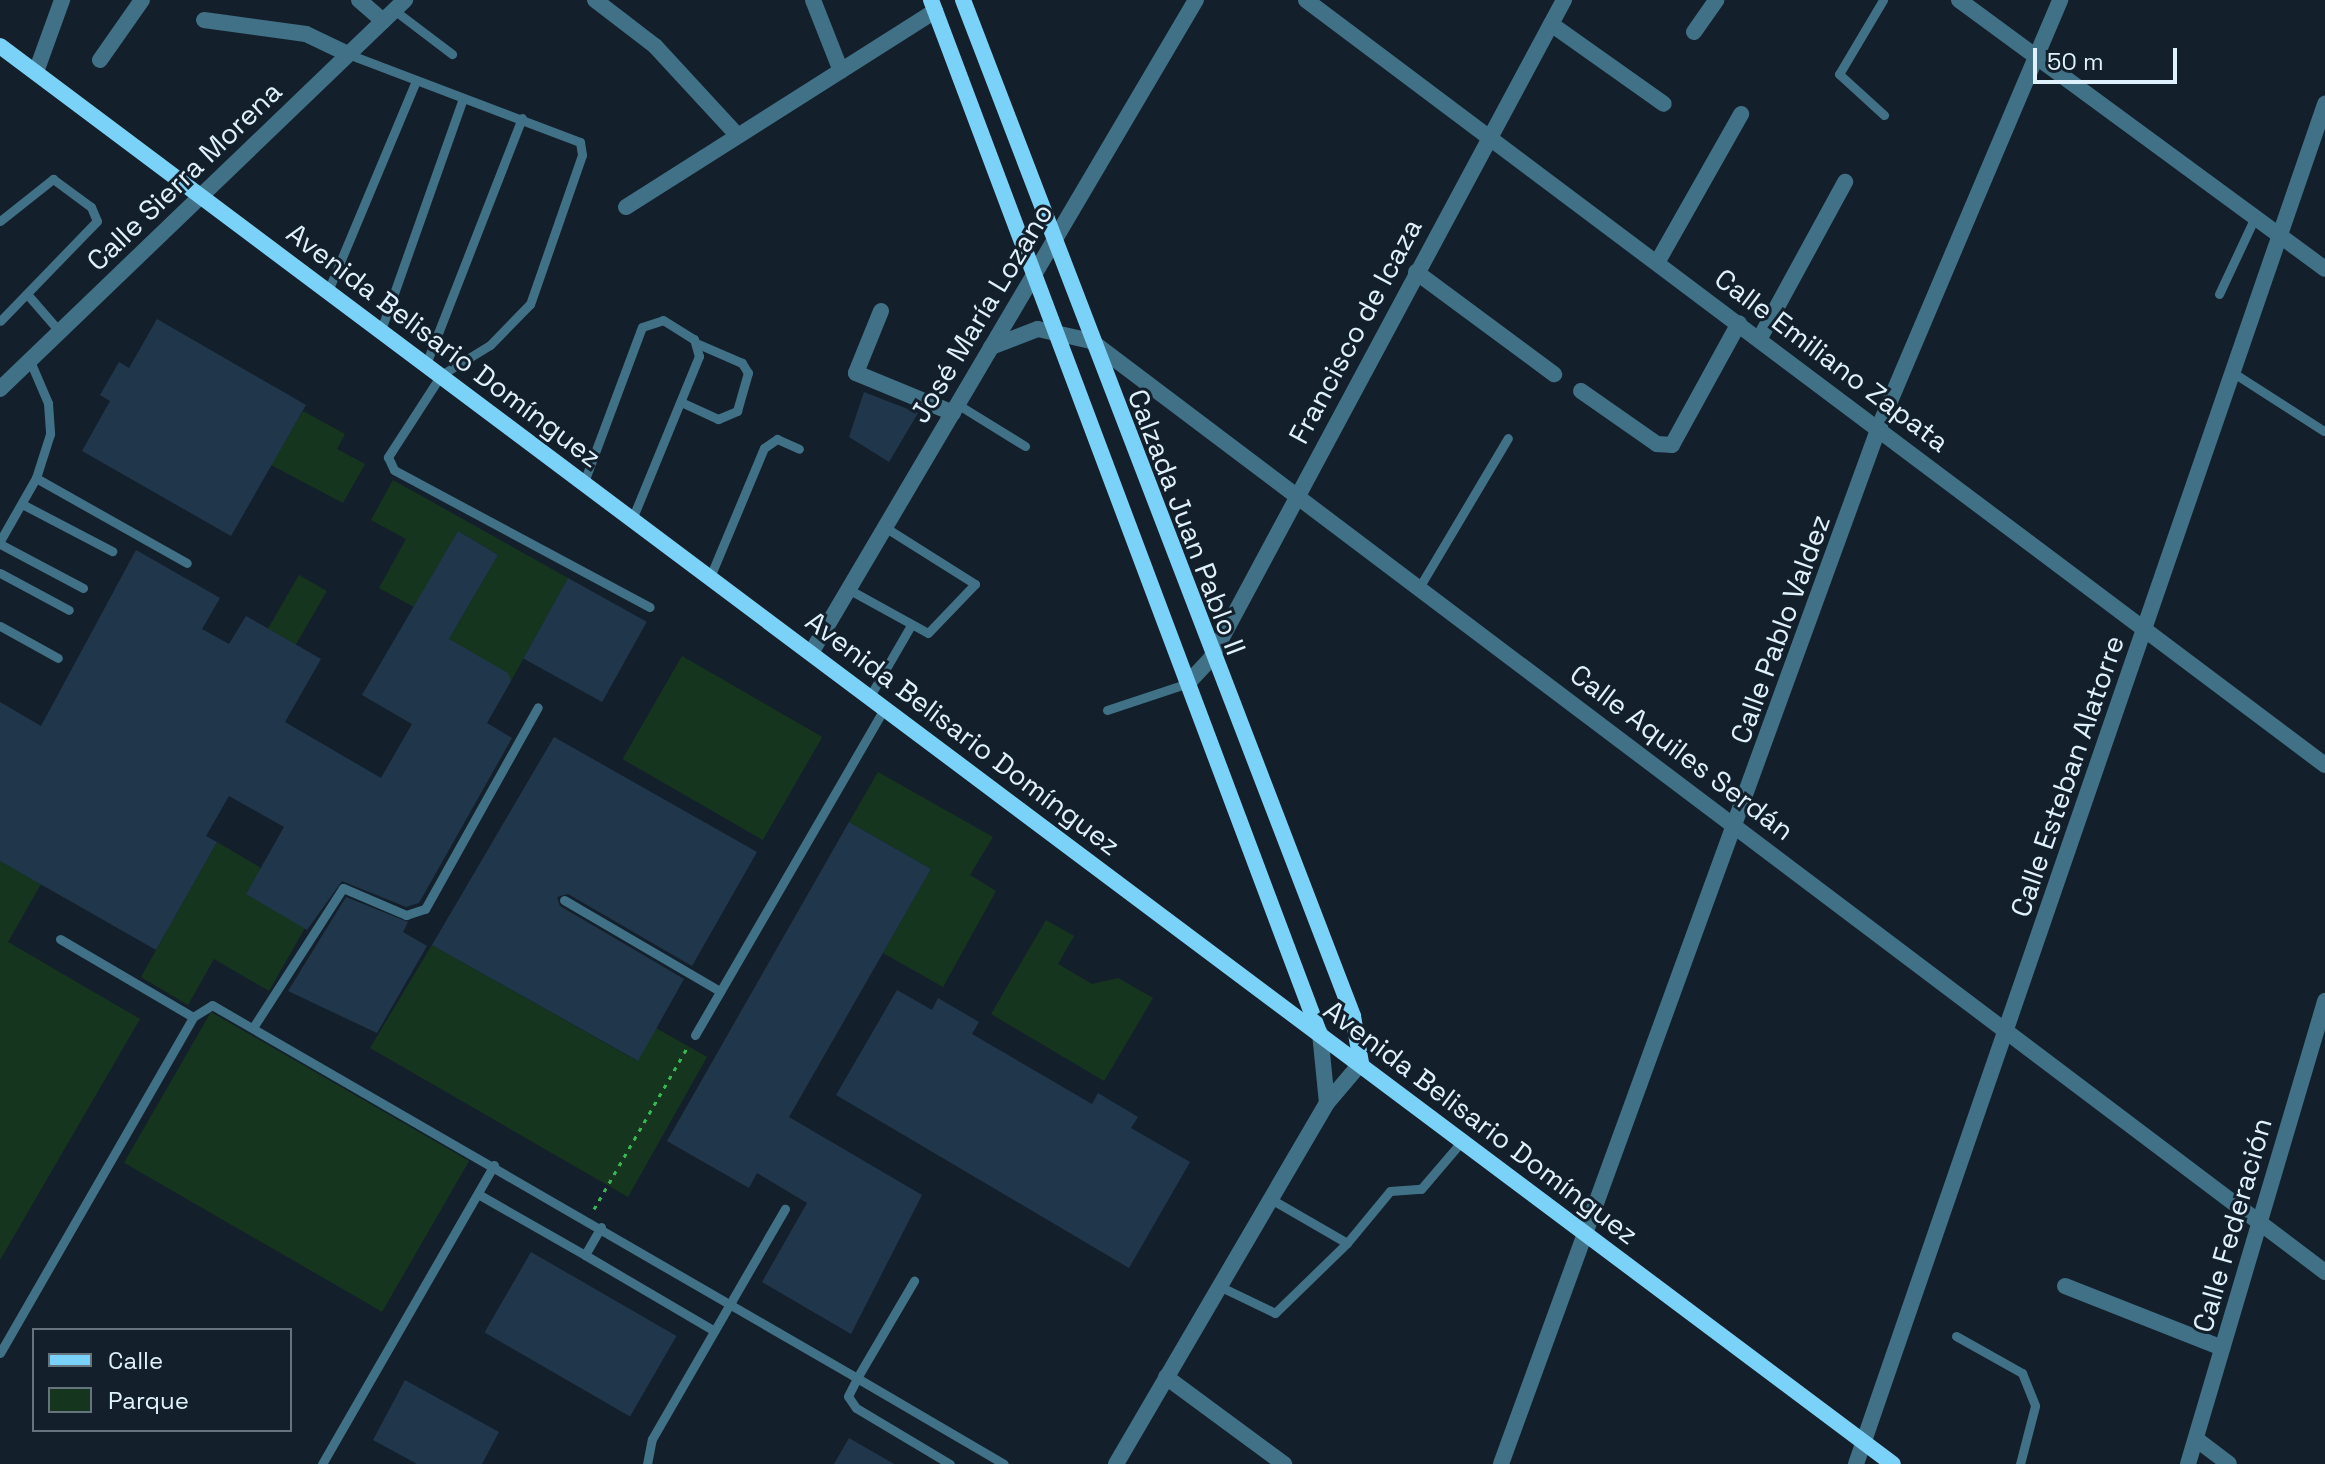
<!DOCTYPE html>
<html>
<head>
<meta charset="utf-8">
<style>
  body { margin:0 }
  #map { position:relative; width:2325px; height:1464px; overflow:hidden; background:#13202b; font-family:"Space Grotesk",sans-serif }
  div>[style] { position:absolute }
  .green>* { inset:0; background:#16351e; transform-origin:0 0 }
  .building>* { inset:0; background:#20364b; transform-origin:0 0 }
  .path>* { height:3px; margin-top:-1.5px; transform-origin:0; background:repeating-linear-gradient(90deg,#38b854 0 4px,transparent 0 10px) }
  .service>* { height:9px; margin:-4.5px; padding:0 4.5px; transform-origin:4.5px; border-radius:4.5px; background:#417187 }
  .minor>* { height:16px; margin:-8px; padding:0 8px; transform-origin:8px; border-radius:8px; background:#417187 }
  .tertiary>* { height:16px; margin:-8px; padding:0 8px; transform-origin:8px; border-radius:8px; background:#417187 }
  .secondary>* { height:16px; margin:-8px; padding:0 8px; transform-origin:8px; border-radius:8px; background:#7bd2f8 }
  span { translate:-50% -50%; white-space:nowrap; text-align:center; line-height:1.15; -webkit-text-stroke:6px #13202b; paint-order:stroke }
  .street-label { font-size:28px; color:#dff1fd }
  .legend { position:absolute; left:32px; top:1328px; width:260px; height:104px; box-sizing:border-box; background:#13202b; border:2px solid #65747f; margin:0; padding:10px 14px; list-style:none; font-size:24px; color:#dff1fd }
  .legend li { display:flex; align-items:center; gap:16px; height:40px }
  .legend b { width:40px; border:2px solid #65747f }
  .scale { position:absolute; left:2033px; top:48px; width:144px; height:36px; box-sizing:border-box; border:4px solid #dff1fd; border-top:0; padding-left:10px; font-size:24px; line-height:28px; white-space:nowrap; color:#dff1fd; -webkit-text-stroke:6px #13202b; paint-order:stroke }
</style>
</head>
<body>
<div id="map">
  <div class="green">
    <i style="clip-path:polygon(303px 411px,345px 434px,337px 449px,365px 464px,343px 503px,271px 465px)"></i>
    <i style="clip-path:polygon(393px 480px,568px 578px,511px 681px,449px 639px,498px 555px,458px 531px,414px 607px,379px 588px,406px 539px,371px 520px)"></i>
    <i style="left:299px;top:575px;width:32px;height:62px;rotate:30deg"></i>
    <i style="left:682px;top:656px;width:162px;height:119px;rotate:30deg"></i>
    <i style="clip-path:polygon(878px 772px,993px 837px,970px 875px,996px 891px,943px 987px,883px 953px,931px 869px,849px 822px)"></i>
    <i style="clip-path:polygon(217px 842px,261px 868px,246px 894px,305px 928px,269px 991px,214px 959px,188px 1005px,141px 977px)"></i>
    <i style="clip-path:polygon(0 861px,41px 884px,8px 942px,140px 1019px,0 1260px)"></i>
    <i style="clip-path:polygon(1046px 920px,1074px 936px,1058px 964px,1092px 984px,1118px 978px,1153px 998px,1104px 1081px,991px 1014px)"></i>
    <i style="clip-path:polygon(432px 945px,637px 1061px,656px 1028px,707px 1057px,628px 1197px,370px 1048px)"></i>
    <i style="left:211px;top:1012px;width:298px;height:174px;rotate:30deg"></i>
  </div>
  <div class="building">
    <i style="clip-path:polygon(157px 319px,306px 405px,231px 536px,82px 451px,110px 401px,100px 395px,119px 362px,129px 368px)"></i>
    <i style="clip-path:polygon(864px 392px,918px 413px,889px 462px,849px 437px)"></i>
    <i style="clip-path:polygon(458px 531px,498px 555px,449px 639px,508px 673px,511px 681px,487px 723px,512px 738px,419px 903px,406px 907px,342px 881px,307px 930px,246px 894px,284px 827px,229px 796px,206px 836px,217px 842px,156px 950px,0 861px,0 702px,41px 726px,136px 550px,220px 598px,202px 629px,229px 644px,246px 616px,321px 659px,285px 722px,381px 778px,412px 724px,362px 695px)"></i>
    <i style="left:568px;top:578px;width:90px;height:92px;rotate:29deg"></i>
    <i style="clip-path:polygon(554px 737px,757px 852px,692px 966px,568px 894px,557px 897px,560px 906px,684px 979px,638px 1061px,432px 945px)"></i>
    <i style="clip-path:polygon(849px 822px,931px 869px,789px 1117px,922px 1195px,851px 1334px,762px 1282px,807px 1203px,757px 1173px,749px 1188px,667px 1141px)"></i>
    <i style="clip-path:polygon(346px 897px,408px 922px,403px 932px,427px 946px,377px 1033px,288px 991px)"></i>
    <i style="clip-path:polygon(897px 990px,932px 1010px,938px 998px,979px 1022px,972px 1034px,1092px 1104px,1098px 1093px,1138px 1117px,1131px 1128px,1190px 1162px,1129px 1268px,836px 1095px)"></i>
    <i style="left:531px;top:1252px;width:168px;height:93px;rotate:30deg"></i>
    <i style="clip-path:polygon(405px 1380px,499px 1432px,482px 1464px,417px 1464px,373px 1440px)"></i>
    <i style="clip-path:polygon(849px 1438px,894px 1464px,834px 1464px)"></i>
  </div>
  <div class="path">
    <i style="left:594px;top:1209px;width:188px;rotate:-60deg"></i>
  </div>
  <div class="service">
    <i style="left:1883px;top:0;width:86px;rotate:120.7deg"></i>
    <i style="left:1839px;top:74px;width:61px;rotate:42.3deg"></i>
    <i style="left:394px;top:10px;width:73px;rotate:37.2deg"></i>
    <i style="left:348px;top:54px;width:248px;rotate:20.8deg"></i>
    <i style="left:580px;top:142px;width:13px;rotate:81deg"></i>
    <i style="left:582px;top:155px;width:158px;rotate:109.2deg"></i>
    <i style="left:530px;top:304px;width:57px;rotate:134.3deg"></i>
    <i style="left:490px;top:345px;width:57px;rotate:148.5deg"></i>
    <i style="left:441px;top:375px;width:98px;rotate:122.9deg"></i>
    <i style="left:388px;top:457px;width:14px;rotate:65deg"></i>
    <i style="left:394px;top:470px;width:290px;rotate:28.2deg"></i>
    <i style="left:0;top:221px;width:68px;rotate:-38.4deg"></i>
    <i style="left:53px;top:179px;width:47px;rotate:36.4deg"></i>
    <i style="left:91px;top:207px;width:15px;rotate:67deg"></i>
    <i style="left:97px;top:221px;width:139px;rotate:134.1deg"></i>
    <i style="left:328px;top:291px;width:228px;rotate:-67.3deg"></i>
    <i style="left:27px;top:294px;width:50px;rotate:49deg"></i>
    <i style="left:2219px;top:294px;width:85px;rotate:-64.9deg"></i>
    <i style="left:381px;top:330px;width:246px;rotate:-70.5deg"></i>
    <i style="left:30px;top:361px;width:46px;rotate:66.8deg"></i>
    <i style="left:48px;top:403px;width:31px;rotate:86deg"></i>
    <i style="left:50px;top:434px;width:46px;rotate:107.7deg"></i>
    <i style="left:36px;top:478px;width:173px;rotate:29.4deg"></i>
    <i style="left:426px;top:364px;width:264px;rotate:-68.7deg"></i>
    <i style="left:2232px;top:372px;width:109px;rotate:32.7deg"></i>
    <i style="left:681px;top:402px;width:41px;rotate:24.7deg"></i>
    <i style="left:718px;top:419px;width:21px;rotate:-23deg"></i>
    <i style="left:737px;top:411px;width:40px;rotate:-74deg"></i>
    <i style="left:748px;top:373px;width:12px;rotate:-121deg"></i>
    <i style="left:742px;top:363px;width:48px;rotate:-156.6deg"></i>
    <i style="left:957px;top:404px;width:80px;rotate:31.7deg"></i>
    <i style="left:584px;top:482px;width:165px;rotate:-69.5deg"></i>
    <i style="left:642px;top:327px;width:22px;rotate:-18deg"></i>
    <i style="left:663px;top:320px;width:36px;rotate:32deg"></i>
    <i style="left:694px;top:339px;width:18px;rotate:74deg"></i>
    <i style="left:699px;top:356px;width:176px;rotate:112.3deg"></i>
    <i style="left:22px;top:504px;width:102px;rotate:27.6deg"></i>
    <i style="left:0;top:541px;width:73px;rotate:-60.3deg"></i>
    <i style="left:0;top:544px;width:94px;rotate:27.9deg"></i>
    <i style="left:0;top:573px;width:78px;rotate:28.2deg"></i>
    <i style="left:710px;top:577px;width:140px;rotate:-67.3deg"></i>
    <i style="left:764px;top:448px;width:16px;rotate:-35deg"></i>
    <i style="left:777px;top:439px;width:24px;rotate:24deg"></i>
    <i style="left:1420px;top:586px;width:172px;rotate:-59.3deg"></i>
    <i style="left:848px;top:589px;width:91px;rotate:28.8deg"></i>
    <i style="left:928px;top:633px;width:68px;rotate:-46.2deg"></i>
    <i style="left:975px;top:584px;width:109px;rotate:-147.8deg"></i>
    <i style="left:0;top:626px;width:66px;rotate:28.9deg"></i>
    <i style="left:870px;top:696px;width:80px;rotate:-59.9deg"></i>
    <i style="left:1107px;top:710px;width:85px;rotate:-18.4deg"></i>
    <i style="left:564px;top:900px;width:181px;rotate:30.3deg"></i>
    <i style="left:60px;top:939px;width:154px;rotate:30.4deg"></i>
    <i style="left:254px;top:1026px;width:164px;rotate:-57.2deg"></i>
    <i style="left:343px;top:888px;width:69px;rotate:23.2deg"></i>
    <i style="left:406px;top:915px;width:20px;rotate:-18deg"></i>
    <i style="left:425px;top:909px;width:231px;rotate:-60.8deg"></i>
    <i style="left:695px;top:1035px;width:379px;rotate:-59.9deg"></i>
    <i style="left:478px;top:1194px;width:123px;rotate:29.7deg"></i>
    <i style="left:601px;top:1227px;width:32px;rotate:120deg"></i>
    <i style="left:585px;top:1255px;width:146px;rotate:30.4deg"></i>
    <i style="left:1347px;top:1243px;width:67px;rotate:-50.4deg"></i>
    <i style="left:1390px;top:1191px;width:31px;rotate:-4deg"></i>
    <i style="left:1421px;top:1189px;width:63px;rotate:-49.5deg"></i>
    <i style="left:1219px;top:1286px;width:62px;rotate:25.7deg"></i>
    <i style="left:1275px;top:1313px;width:100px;rotate:-44.2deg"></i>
    <i style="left:1347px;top:1243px;width:90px;rotate:-150deg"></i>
    <i style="left:1956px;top:1336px;width:76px;rotate:29.3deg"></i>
    <i style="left:2022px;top:1373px;width:35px;rotate:68deg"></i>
    <i style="left:2035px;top:1406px;width:60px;rotate:104.5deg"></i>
    <i style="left:0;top:1353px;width:387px;rotate:-60.1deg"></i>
    <i style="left:193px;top:1017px;width:22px;rotate:-32deg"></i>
    <i style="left:212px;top:1005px;width:745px;rotate:30.04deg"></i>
    <i style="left:857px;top:1378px;width:113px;rotate:-59.6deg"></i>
    <i style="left:322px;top:1464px;width:345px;rotate:-60.1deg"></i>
    <i style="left:647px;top:1464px;width:25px;rotate:-79deg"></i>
    <i style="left:652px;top:1439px;width:266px;rotate:-60deg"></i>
    <i style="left:950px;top:1464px;width:109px;rotate:-149.2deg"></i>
    <i style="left:856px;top:1408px;width:14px;rotate:-124deg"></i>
    <i style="left:848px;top:1396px;width:20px;rotate:-63deg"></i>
    <i style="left:857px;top:1378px;width:170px;rotate:30.3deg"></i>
  </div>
  <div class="minor">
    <i style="left:359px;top:0;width:32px;rotate:41deg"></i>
    <i style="left:595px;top:0;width:76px;rotate:37.5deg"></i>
    <i style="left:655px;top:46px;width:122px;rotate:47.3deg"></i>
    <i style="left:813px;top:0;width:76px;rotate:68.5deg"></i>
    <i style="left:1306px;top:0;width:1274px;rotate:36.9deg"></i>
    <i style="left:1959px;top:0;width:454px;rotate:36.3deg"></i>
    <i style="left:204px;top:20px;width:103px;rotate:7.8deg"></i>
    <i style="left:306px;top:34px;width:47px;rotate:25.5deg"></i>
    <i style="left:1551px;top:24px;width:138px;rotate:35.3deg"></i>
    <i style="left:1694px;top:32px;width:39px;rotate:-55deg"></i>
    <i style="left:100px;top:60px;width:73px;rotate:-55deg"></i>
    <i style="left:36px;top:72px;width:77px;rotate:-70.1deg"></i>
    <i style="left:626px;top:207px;width:366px;rotate:-32.4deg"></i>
    <i style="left:1658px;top:261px;width:169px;rotate:-60.5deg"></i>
    <i style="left:1416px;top:272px;width:172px;rotate:36.5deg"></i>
    <i style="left:881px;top:311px;width:67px;rotate:112deg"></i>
    <i style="left:856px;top:373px;width:105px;rotate:22.4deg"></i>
    <i style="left:1760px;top:338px;width:178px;rotate:-61.4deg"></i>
    <i style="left:991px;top:347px;width:50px;rotate:-21deg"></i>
    <i style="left:1038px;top:329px;width:54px;rotate:12.8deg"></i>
    <i style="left:1091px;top:341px;width:1546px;rotate:37.03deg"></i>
    <i style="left:1581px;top:391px;width:93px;rotate:34.9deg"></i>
    <i style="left:1657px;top:444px;width:15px;rotate:4deg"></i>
    <i style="left:1672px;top:445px;width:139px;rotate:-61.2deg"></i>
    <i style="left:811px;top:653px;width:758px;rotate:-59.48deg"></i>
    <i style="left:1188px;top:683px;width:34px;rotate:-47deg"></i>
    <i style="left:1211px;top:658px;width:747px;rotate:-61.79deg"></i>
    <i style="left:1320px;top:1033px;width:70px;rotate:84.3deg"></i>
    <i style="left:2065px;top:1286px;width:169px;rotate:21.5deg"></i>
    <i style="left:1166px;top:1377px;width:147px;rotate:36.4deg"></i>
    <i style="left:2196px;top:1439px;width:41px;rotate:37.1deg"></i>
    <i style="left:1116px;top:1464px;width:418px;rotate:-59.7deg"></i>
    <i style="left:1327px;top:1103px;width:52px;rotate:-49.6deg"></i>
    <i style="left:1501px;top:1464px;width:1104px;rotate:-69.97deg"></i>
    <i style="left:1879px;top:427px;width:464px;rotate:-67deg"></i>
    <i style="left:1856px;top:1464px;width:1439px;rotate:-70.97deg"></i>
    <i style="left:2188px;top:1464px;width:483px;rotate:-73.5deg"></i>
  </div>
  <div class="tertiary">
    <i style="left:0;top:389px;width:562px;rotate:-43.85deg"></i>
  </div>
  <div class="secondary">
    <i style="left:931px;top:0;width:1103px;rotate:69.4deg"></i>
    <i style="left:963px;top:0;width:1088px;rotate:69deg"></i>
    <i style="left:1353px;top:1016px;width:48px;rotate:80.3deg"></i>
    <i style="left:0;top:46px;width:2365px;rotate:36.84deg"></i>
  </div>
  <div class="street-label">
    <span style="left:184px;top:176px;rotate:-44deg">Calle Sierra Morena</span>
    <span style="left:981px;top:313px;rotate:-59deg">José María Lozano</span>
    <span style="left:1355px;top:331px;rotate:-62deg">Francisco de Icaza</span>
    <span style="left:444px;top:345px;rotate:37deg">Avenida Belisario Domínguez</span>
    <span style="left:1832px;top:360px;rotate:37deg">Calle Emiliano Zapata</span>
    <span style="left:1187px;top:522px;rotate:69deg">Calzada Juan Pablo II</span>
    <span style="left:1780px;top:629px;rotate:-70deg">Calle Pablo Valdez</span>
    <span style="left:963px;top:733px;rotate:37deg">Avenida Belisario Domínguez</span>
    <span style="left:1682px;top:752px;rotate:37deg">Calle Aquiles Serdán</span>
    <span style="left:2067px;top:776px;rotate:-71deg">Calle Esteban Alatorre</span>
    <span style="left:1481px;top:1122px;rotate:37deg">Avenida Belisario Domínguez</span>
    <span style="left:2232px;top:1225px;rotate:-74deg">Calle Federación</span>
  </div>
  <ul class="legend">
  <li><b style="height:10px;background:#7bd2f8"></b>Calle</li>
  <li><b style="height:22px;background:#16351e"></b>Parque</li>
  </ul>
  <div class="scale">50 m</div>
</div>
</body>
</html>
